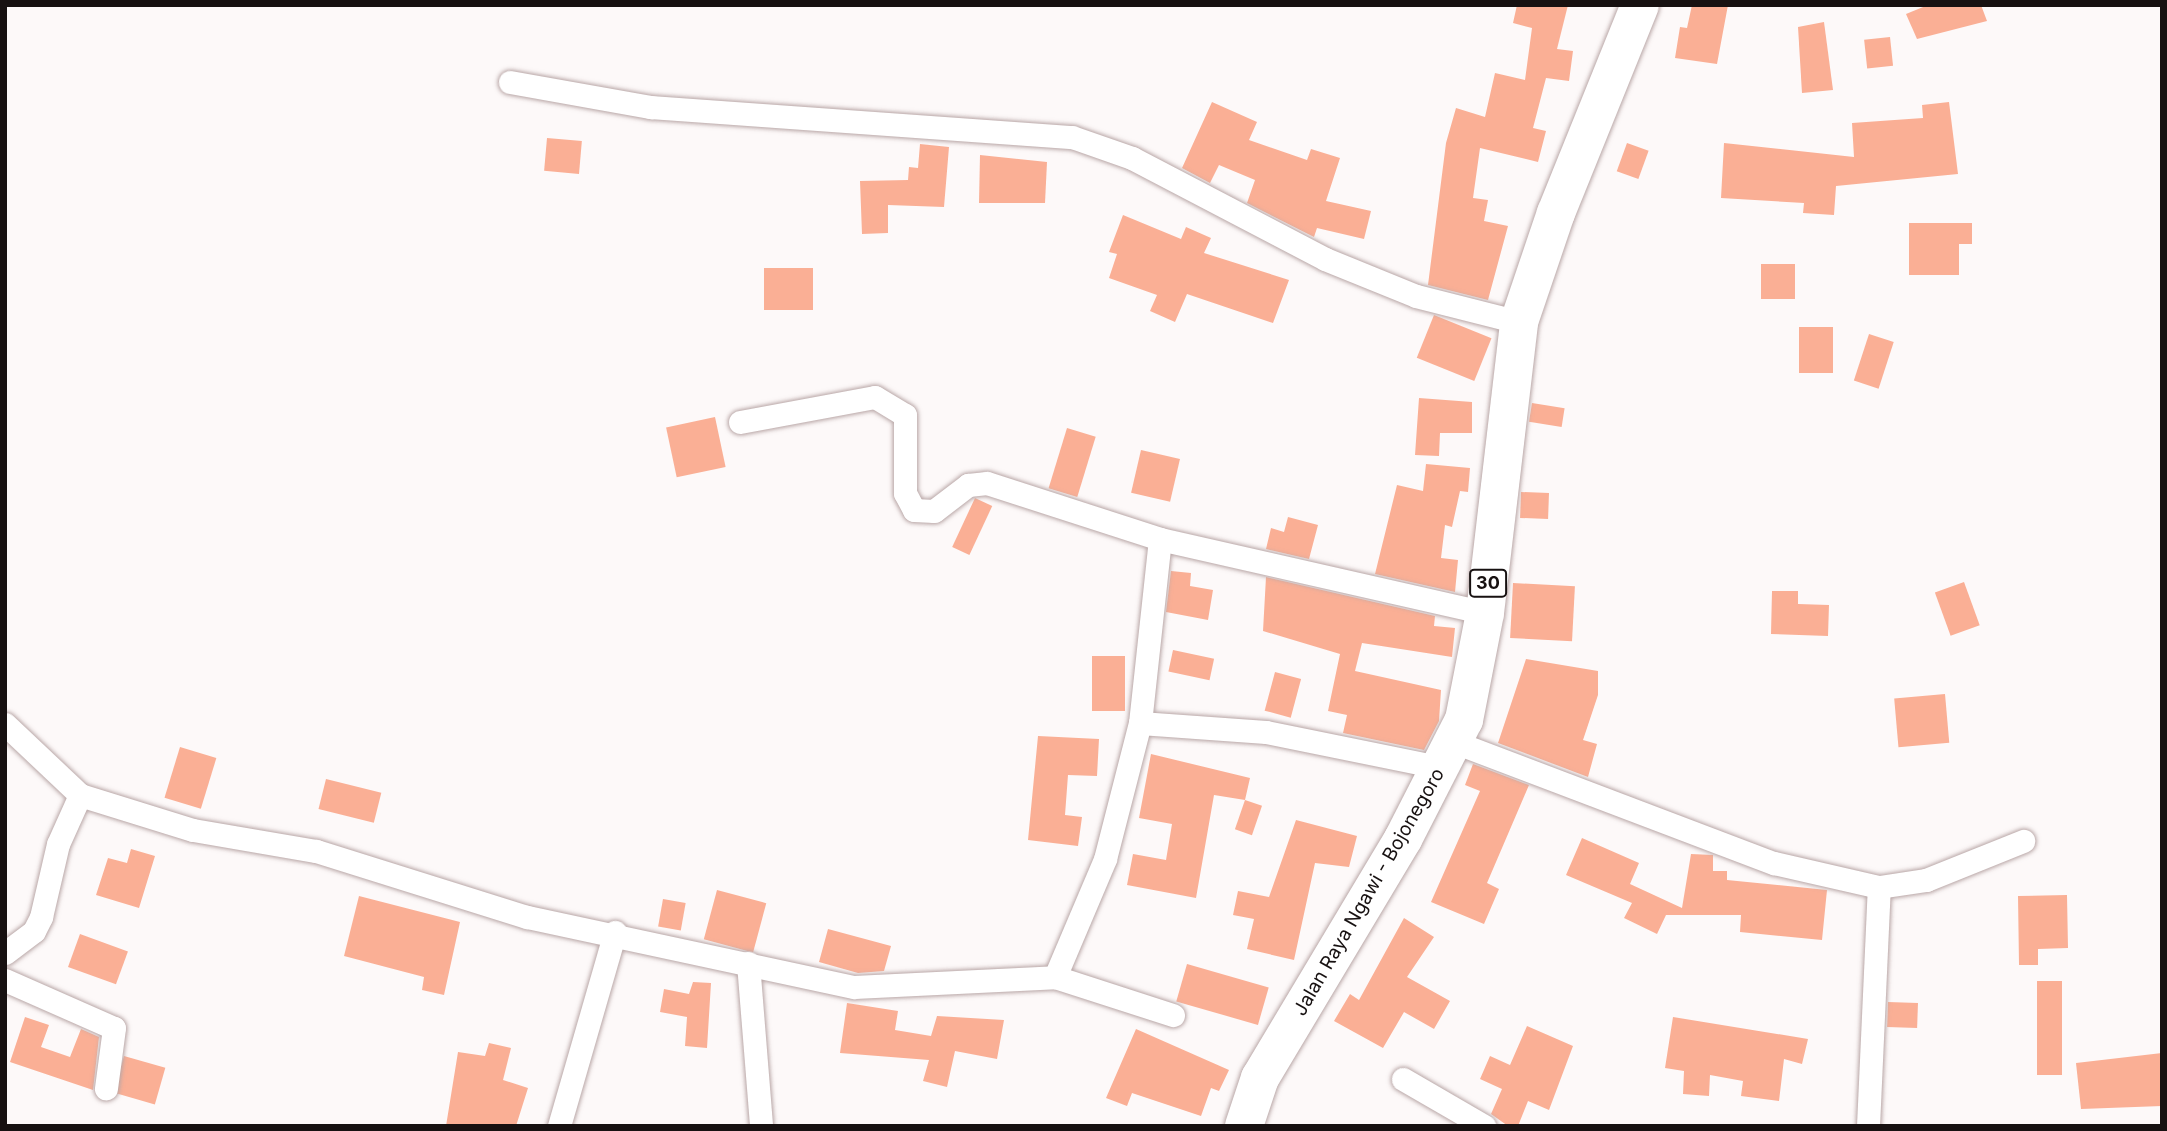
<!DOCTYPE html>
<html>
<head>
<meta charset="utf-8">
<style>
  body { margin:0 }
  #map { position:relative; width:2167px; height:1131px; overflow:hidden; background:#fdf9f9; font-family:Inter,sans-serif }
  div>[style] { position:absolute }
  .building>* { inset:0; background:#faaf95; transform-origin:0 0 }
  .roads { filter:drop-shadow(0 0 2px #b9a7a7) drop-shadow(0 0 2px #b9a7a7) }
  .street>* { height:23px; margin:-11.5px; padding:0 11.5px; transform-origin:11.5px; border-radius:11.5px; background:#fff }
  .highway>* { height:38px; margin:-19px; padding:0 19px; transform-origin:19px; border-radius:19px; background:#fff }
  span { translate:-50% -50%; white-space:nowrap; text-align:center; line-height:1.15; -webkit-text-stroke:5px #fff; paint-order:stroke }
  .shield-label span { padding:2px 5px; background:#fff; border:2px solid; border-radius:5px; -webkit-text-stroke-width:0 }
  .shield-label { font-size:18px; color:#171111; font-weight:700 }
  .street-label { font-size:19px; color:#171111 }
  .frame { position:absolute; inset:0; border:7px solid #171111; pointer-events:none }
</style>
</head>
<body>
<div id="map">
  <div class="building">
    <i style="clip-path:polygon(1517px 5px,1568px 5px,1557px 49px,1573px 51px,1569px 81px,1546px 78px,1533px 128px,1546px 131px,1538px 162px,1480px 148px,1473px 198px,1488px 200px,1484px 221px,1508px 226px,1488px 300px,1428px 285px,1446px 143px,1456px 108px,1485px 117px,1495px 73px,1525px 80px,1532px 28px,1513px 23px)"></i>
    <i style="clip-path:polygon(1692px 5px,1728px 5px,1717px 64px,1675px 58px,1680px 27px,1687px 28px)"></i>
    <i style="clip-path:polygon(1928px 5px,1981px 5px,1987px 21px,1917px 39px,1906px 14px)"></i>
    <i style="clip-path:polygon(1824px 22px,1833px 90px,1802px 93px,1798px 27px)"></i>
    <i style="left:1890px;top:37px;width:29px;height:26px;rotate:84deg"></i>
    <i style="clip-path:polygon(1212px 102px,1257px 122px,1249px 140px,1307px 160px,1311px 149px,1340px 158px,1326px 201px,1371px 211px,1364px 239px,1317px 228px,1314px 237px,1247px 203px,1255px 180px,1219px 165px,1210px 183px,1182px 168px)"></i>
    <i style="clip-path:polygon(1949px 102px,1958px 174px,1836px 186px,1834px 215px,1803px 213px,1804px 203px,1721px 198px,1724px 143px,1854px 157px,1852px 123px,1923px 118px,1922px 105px)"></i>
    <i style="left:547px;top:138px;width:35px;height:33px;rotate:5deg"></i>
    <i style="left:1627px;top:143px;width:23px;height:30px;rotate:20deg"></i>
    <i style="clip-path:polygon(920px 144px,949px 147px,944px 207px,888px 205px,888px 233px,862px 234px,860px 181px,908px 180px,909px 167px,918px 168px)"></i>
    <i style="clip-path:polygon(980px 155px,1047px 162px,1045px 203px,979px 203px)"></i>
    <i style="clip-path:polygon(1123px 215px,1181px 239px,1186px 227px,1211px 238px,1204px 253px,1289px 280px,1273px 323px,1187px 294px,1175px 322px,1150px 311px,1157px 295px,1109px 278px,1117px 254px,1109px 252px)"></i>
    <i style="clip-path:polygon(1909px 223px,1972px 223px,1972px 244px,1959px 244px,1959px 275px,1909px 275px)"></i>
    <i style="left:1761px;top:264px;width:34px;height:35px"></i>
    <i style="left:764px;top:268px;width:49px;height:42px"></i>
    <i style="left:1434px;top:315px;width:62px;height:46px;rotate:22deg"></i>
    <i style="left:1799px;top:327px;width:34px;height:46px"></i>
    <i style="left:1869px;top:334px;width:26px;height:49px;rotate:18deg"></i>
    <i style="clip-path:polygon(1419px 398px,1472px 402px,1472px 433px,1440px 433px,1439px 456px,1415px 455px)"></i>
    <i style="left:1532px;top:403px;width:33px;height:19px;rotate:9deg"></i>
    <i style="left:715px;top:417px;width:51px;height:50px;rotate:78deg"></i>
    <i style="left:1067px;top:428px;width:30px;height:63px;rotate:17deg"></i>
    <i style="left:1141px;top:450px;width:40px;height:44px;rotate:13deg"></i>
    <i style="clip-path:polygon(1426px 464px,1470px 468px,1468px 492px,1460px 491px,1452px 527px,1445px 525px,1441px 558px,1458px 560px,1455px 592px,1375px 574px,1397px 485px,1423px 491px)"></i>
    <i style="left:1521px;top:492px;width:28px;height:26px;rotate:2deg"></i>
    <i style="left:975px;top:498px;width:19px;height:54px;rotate:25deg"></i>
    <i style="clip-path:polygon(1288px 517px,1318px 525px,1309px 559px,1266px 549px,1271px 528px,1284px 532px)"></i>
    <i style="clip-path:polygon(1171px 571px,1191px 573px,1190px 586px,1213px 590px,1208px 620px,1166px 612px)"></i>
    <i style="clip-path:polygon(1266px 577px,1435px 616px,1434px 626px,1455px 628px,1452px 657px,1362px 643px,1355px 671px,1441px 690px,1439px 721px,1424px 750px,1343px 733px,1347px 715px,1328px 711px,1340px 654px,1263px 631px)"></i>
    <i style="left:1964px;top:582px;width:46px;height:31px;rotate:70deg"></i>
    <i style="left:1513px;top:583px;width:62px;height:55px;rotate:3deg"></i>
    <i style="clip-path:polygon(1772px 591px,1798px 591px,1798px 604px,1829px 605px,1828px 636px,1771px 634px)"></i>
    <i style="left:1173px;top:650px;width:42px;height:22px;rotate:12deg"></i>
    <i style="left:1092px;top:656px;width:33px;height:55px"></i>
    <i style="clip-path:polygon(1526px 659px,1598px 671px,1598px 695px,1583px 740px,1597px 744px,1588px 777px,1498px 743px)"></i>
    <i style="left:1275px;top:672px;width:27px;height:40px;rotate:15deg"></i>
    <i style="left:1945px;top:694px;width:49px;height:51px;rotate:85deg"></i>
    <i style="clip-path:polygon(1038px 736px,1099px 739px,1097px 776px,1068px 775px,1065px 815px,1082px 817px,1078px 846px,1028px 840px)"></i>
    <i style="left:180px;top:747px;width:38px;height:53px;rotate:17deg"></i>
    <i style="clip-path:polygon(1151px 754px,1250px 778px,1245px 800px,1214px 795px,1196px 898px,1127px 885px,1133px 854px,1166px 860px,1172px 824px,1139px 818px)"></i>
    <i style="clip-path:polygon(1473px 764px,1529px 785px,1487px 883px,1499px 889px,1484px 924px,1431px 902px,1480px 791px,1465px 785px)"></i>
    <i style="left:326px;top:779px;width:57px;height:31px;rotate:14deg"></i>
    <i style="left:1245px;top:800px;width:18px;height:31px;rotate:19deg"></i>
    <i style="clip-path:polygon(1296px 820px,1357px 836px,1349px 867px,1315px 863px,1294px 960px,1247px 949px,1254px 919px,1233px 915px,1238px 891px,1269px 897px)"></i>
    <i style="clip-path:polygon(1582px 838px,1639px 863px,1630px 884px,1682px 908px,1691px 854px,1713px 855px,1713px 871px,1727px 871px,1727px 880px,1827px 890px,1822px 940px,1740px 932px,1741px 915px,1666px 915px,1657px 934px,1624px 918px,1632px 903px,1566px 875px)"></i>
    <i style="clip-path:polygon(131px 849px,155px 856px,139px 908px,96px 895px,108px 858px,127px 863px)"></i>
    <i style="left:717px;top:890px;width:51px;height:51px;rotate:15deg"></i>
    <i style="clip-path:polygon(2067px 895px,2068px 948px,2038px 949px,2038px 965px,2019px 965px,2018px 896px)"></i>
    <i style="clip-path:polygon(359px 896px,460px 922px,444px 995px,422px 990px,424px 977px,344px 956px)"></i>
    <i style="left:663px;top:899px;width:23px;height:28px;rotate:10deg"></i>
    <i style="clip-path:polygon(1404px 918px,1434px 937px,1407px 977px,1450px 1001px,1434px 1029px,1404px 1012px,1383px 1048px,1334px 1021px,1350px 994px,1359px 1000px)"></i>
    <i style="clip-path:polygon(828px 929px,891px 946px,884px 971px,858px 973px,819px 962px)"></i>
    <i style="left:80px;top:934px;width:51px;height:35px;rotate:20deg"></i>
    <i style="left:1187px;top:964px;width:85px;height:39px;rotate:16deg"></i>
    <i style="left:2037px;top:981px;width:25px;height:94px"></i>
    <i style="clip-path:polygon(693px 982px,711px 983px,707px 1048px,685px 1046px,687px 1017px,660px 1012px,664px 989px,689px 994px)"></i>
    <i style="left:1888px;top:1002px;width:30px;height:25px;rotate:2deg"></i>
    <i style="clip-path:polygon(847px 1003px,898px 1011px,895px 1030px,931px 1036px,937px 1016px,1004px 1020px,997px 1059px,955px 1051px,947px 1087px,923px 1081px,929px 1060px,840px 1053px)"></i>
    <i style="clip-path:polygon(25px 1017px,49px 1025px,41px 1047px,70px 1057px,81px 1029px,99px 1037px,93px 1090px,10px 1062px)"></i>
    <i style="clip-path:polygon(1673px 1017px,1808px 1039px,1802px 1064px,1784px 1059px,1779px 1101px,1741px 1096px,1743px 1081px,1710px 1075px,1709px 1096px,1683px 1094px,1684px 1071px,1665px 1068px)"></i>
    <i style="clip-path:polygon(1527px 1026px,1573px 1046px,1549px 1110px,1528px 1101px,1518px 1126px,1508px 1126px,1491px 1114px,1502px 1089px,1480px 1079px,1490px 1056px,1510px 1065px)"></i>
    <i style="clip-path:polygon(1136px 1029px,1229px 1070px,1219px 1091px,1211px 1088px,1201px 1116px,1132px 1093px,1127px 1106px,1106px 1098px)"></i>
    <i style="clip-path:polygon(489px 1043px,511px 1048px,503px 1080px,528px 1088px,516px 1126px,446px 1126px,458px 1052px,485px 1056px)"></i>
    <i style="clip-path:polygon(2162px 1053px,2162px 1106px,2081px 1109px,2076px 1063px)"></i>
    <i style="left:124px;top:1056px;width:43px;height:38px;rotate:16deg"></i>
  </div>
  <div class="roads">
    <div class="street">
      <i style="left:510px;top:82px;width:143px;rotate:10.1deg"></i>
      <i style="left:651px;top:107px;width:422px;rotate:4.1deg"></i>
      <i style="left:1072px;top:137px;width:64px;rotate:19.3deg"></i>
      <i style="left:1132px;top:158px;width:218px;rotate:27.6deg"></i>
      <i style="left:1325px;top:259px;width:98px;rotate:22.1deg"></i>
      <i style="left:1416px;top:296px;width:106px;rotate:14.2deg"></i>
      <i style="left:740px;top:422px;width:137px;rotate:-10.5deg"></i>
      <i style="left:875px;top:397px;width:35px;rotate:31deg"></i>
      <i style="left:905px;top:415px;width:78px;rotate:90deg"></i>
      <i style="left:905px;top:493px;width:19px;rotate:62deg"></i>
      <i style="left:914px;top:510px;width:20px;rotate:3deg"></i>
      <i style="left:934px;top:511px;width:43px;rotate:-37.4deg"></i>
      <i style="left:968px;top:485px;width:19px;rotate:-6deg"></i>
      <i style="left:987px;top:483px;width:182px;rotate:17.9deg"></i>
      <i style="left:1160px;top:539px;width:333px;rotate:12.8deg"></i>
      <i style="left:1140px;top:723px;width:126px;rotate:4.1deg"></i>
      <i style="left:1266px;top:732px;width:181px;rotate:11.5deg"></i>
      <i style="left:5px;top:724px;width:103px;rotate:43.4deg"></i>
      <i style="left:1452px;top:741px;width:344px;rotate:20.8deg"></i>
      <i style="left:1774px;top:863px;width:108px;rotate:12.9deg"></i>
      <i style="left:1879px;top:887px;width:48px;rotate:-8.5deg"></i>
      <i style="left:1926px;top:880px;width:105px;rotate:-21.9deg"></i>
      <i style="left:5px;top:953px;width:36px;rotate:-37deg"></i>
      <i style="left:34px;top:931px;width:16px;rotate:-63deg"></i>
      <i style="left:41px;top:917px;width:75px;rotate:-76.9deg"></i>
      <i style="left:58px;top:844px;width:54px;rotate:-65.8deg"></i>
      <i style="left:80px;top:795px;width:118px;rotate:17.2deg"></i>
      <i style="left:193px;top:830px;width:125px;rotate:9.7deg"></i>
      <i style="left:316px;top:851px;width:221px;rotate:17.4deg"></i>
      <i style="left:527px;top:917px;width:334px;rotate:12.1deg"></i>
      <i style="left:854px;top:987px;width:201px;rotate:-2.8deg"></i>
      <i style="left:1055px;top:977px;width:124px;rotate:17.9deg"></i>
      <i style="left:748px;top:963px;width:164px;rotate:85.4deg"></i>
      <i style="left:1055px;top:977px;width:128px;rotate:-67deg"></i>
      <i style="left:1105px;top:859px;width:140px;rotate:-75.6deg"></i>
      <i style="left:1140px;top:723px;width:185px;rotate:-83.8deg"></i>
      <i style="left:5px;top:980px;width:119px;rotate:23.8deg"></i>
      <i style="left:114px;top:1028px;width:61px;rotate:97.6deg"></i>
      <i style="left:1403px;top:1079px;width:94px;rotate:30.1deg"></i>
      <i style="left:559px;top:1126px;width:202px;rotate:-73.9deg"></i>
      <i style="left:1868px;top:1126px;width:239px;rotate:-87.4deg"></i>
    </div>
    <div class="highway">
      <i style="left:1244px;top:1126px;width:51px;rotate:-71.6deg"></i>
      <i style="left:1260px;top:1078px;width:279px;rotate:-59.1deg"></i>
      <i style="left:1403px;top:839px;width:134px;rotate:-62.9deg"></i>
      <i style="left:1464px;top:720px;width:109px;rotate:-78.9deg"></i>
      <i style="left:1485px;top:613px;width:293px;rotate:-83.3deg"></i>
      <i style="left:1519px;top:322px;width:115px;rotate:-71.3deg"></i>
      <i style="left:1556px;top:213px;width:224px;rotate:-68deg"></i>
    </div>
  </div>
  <div class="shield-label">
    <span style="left:1488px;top:583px">30</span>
  </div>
  <div class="street-label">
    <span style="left:1369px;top:892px;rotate:-60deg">Jalan Raya Ngawi - Bojonegoro</span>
  </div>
  <div class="frame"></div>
</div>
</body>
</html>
